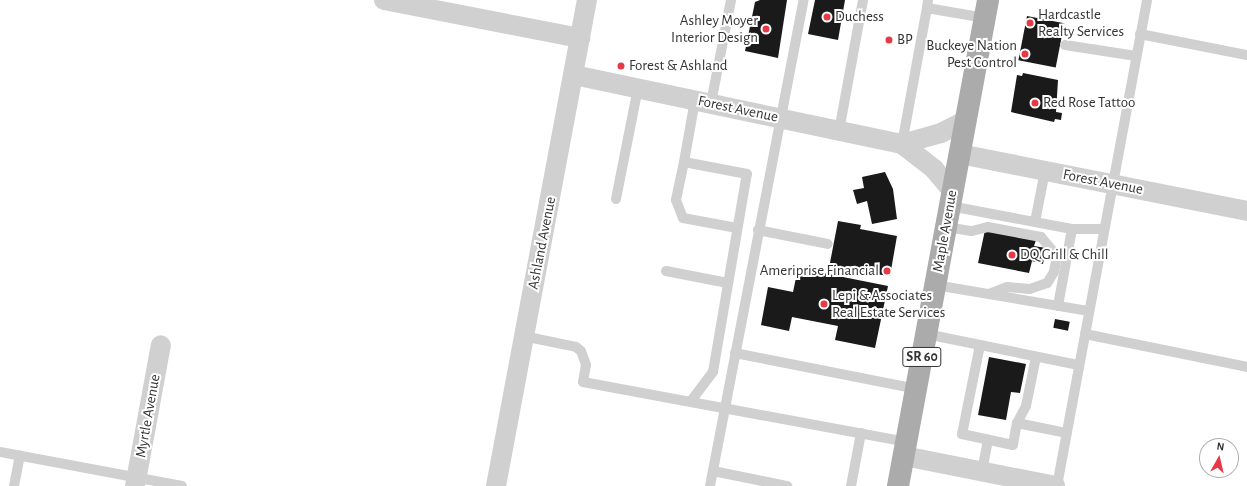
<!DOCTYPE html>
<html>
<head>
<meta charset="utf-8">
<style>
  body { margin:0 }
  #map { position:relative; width:1247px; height:486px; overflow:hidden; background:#fff; font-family:"Alegreya Sans",sans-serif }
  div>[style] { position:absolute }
  .building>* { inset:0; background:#1a1a1a; transform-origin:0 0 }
  .lane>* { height:10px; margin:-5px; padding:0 5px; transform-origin:5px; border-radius:5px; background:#d0d0d0 }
  .street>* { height:20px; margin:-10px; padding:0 10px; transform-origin:10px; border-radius:10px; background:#d0d0d0 }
  .primary>* { height:22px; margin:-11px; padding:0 11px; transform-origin:11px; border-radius:11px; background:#ababab }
  .dots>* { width:11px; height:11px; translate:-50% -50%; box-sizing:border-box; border:2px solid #fff; border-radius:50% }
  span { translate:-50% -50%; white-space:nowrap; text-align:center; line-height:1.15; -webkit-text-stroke:4px #fff; paint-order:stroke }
  .shield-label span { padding:1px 3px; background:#fff; border:1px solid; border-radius:3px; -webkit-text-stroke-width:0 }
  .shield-label { font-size:14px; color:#333; font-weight:700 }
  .poi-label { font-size:15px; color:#333 }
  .left { translate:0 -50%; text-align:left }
  .right { translate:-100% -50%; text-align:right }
  .street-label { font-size:15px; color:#333 }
  .north { position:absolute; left:1199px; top:438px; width:40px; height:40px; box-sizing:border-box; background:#fff; border:1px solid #adadad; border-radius:50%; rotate:8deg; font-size:11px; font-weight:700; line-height:16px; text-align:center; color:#333 }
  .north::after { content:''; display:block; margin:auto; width:14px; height:18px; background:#e63946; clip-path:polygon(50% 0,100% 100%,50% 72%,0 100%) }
</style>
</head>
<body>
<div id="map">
  <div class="building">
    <i style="clip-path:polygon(760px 0,787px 0,778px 58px,745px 51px,755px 2px)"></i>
    <i style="clip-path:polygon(815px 0,845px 0,838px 40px,808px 34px)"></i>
    <i style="left:1027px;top:16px;width:38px;height:45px;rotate:11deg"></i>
    <i style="clip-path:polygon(1023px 73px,1058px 80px,1056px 112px,1062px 113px,1061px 120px,1055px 119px,1054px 122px,1011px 112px,1017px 75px,1022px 76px)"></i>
    <i style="clip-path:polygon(885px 172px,893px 189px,897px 219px,872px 224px,867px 201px,857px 204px,853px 190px,864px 188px,862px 177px)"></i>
    <i style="clip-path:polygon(838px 221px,861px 225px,860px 229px,897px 236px,890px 276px,829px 268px)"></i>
    <i style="clip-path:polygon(985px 230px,1036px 240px,1034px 246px,1046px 248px,1043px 264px,1032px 261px,1029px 273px,978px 263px)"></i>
    <i style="clip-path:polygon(798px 268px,888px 286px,875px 348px,835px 340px,838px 326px,792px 317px,789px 331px,761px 325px,768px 287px,793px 292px)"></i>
    <i style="left:1055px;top:319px;width:15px;height:9px;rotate:11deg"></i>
    <i style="clip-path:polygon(989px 357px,1026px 364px,1020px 393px,1011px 392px,1006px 420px,978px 415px)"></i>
  </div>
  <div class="lane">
    <i style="left:928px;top:0;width:8px;rotate:97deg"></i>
    <i style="left:927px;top:8px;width:59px;rotate:9.8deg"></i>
    <i style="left:1140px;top:34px;width:109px;rotate:11.1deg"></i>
    <i style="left:1065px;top:45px;width:72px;rotate:8.8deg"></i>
    <i style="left:711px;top:103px;width:105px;rotate:-79deg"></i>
    <i style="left:839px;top:131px;width:133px;rotate:-79.6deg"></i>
    <i style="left:902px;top:144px;width:138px;rotate:-79.6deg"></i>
    <i style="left:684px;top:162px;width:39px;rotate:102deg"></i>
    <i style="left:676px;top:200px;width:19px;rotate:69deg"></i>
    <i style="left:683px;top:218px;width:55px;rotate:10.5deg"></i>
    <i style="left:616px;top:199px;width:113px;rotate:-78.8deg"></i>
    <i style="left:950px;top:206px;width:124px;rotate:10.7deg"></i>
    <i style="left:1072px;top:229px;width:32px"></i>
    <i style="left:1035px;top:222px;width:52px;rotate:-78.9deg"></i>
    <i style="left:946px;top:227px;width:26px;rotate:9deg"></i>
    <i style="left:972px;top:231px;width:16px;rotate:-14deg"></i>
    <i style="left:988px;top:227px;width:54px;rotate:10.7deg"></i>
    <i style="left:1041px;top:237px;width:25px;rotate:50deg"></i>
    <i style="left:1057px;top:256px;width:16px;rotate:101deg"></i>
    <i style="left:1054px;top:272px;width:13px;rotate:122deg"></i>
    <i style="left:1047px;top:283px;width:18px;rotate:161deg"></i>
    <i style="left:1030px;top:289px;width:23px;rotate:-175deg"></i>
    <i style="left:1007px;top:287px;width:19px;rotate:159deg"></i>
    <i style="left:758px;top:230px;width:71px;rotate:11.3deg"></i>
    <i style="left:666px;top:271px;width:63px;rotate:11deg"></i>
    <i style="left:935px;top:285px;width:155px;rotate:9.6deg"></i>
    <i style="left:1058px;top:306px;width:78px;rotate:-79.7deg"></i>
    <i style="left:926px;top:334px;width:156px;rotate:11.5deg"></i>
    <i style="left:1085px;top:334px;width:165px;rotate:11.5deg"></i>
    <i style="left:523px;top:336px;width:54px;rotate:11.7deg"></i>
    <i style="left:576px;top:347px;width:6px;rotate:39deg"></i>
    <i style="left:581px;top:351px;width:15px;rotate:70deg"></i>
    <i style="left:586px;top:365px;width:17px;rotate:100deg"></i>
    <i style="left:583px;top:382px;width:329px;rotate:10.5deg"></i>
    <i style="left:980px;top:345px;width:91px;rotate:101.4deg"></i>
    <i style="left:962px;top:434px;width:52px;rotate:12.2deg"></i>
    <i style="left:1013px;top:445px;width:22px;rotate:-80deg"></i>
    <i style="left:1017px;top:423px;width:19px;rotate:-62deg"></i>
    <i style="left:1026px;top:406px;width:50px;rotate:-78.5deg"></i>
    <i style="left:735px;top:353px;width:185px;rotate:11.2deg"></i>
    <i style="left:691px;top:401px;width:36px;rotate:-53deg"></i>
    <i style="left:713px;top:372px;width:201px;rotate:-80.3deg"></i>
    <i style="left:747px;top:174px;width:64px;rotate:-169.2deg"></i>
    <i style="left:684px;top:162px;width:63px;rotate:-79.9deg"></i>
    <i style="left:1017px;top:423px;width:50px;rotate:11.5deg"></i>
    <i style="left:0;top:452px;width:185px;rotate:10.6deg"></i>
    <i style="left:713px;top:471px;width:76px;rotate:11.5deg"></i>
    <i style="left:982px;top:471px;width:32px;rotate:-79deg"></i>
    <i style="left:14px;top:486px;width:31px;rotate:-79deg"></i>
    <i style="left:710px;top:486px;width:495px;rotate:-79.1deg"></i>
    <i style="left:851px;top:486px;width:54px;rotate:-79.3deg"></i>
    <i style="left:1057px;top:486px;width:494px;rotate:-79.5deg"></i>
  </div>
  <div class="street">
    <i style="left:384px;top:0;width:200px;rotate:11deg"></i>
    <i style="left:574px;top:75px;width:335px;rotate:11.9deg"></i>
    <i style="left:902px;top:144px;width:41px;rotate:38deg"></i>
    <i style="left:934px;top:169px;width:30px;rotate:50deg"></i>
    <i style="left:902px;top:144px;width:41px;rotate:-15.8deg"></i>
    <i style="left:941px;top:133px;width:28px;rotate:-27deg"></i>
    <i style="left:960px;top:154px;width:293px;rotate:11.2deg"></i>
    <i style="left:904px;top:456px;width:154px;rotate:11.2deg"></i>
    <i style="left:135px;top:486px;width:143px;rotate:-79.6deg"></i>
    <i style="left:496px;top:486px;width:494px;rotate:-79.4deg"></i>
  </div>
  <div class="primary">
    <i style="left:898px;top:486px;width:494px;rotate:-79.5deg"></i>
  </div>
  <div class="dots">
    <i style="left:827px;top:17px;background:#e63946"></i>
    <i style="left:1030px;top:23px;background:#e63946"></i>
    <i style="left:766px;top:29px;background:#e63946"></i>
    <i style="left:889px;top:40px;background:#e63946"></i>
    <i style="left:1025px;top:54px;background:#e63946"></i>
    <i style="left:621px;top:66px;background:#e63946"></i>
    <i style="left:1035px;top:103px;background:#e63946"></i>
    <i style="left:1012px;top:255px;background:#e63946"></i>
    <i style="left:887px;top:271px;background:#e63946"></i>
    <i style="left:824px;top:304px;background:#e63946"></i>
  </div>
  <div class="shield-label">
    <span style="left:922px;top:357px">SR 60</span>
  </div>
  <div class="poi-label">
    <span class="left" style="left:1038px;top:23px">Hardcastle<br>Realty Services</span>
    <span class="left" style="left:835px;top:17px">Duchess</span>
    <span class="right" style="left:758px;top:29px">Ashley Moyer<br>Interior Design</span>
    <span class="left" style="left:897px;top:40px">BP</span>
    <span class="right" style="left:1017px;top:54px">Buckeye Nation<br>Pest Control</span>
    <span class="left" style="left:629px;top:66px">Forest &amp; Ashland</span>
    <span class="left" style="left:1043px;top:103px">Red Rose Tattoo</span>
    <span class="left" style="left:1020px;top:255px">DQ Grill &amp; Chill</span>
    <span class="right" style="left:879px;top:271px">Ameriprise Financial</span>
    <span class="left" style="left:832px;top:304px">Lepi &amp; Associates<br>Real Estate Services</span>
  </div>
  <div class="street-label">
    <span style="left:738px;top:109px;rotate:12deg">Forest Avenue</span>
    <span style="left:1103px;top:182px;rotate:11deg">Forest Avenue</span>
    <span style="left:945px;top:231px;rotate:-80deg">Maple Avenue</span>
    <span style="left:542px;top:243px;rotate:-79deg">Ashland Avenue</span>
    <span style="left:148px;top:416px;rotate:-80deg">Myrtle Avenue</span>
  </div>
  <div class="north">N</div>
</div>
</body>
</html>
